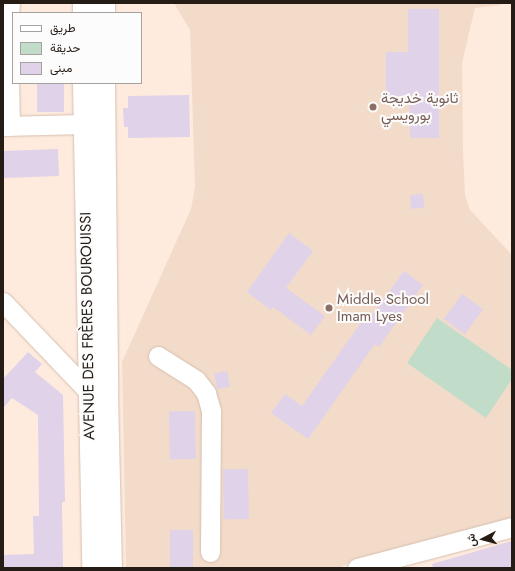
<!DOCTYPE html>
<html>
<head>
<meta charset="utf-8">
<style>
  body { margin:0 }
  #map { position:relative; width:515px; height:571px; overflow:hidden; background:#feebde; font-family:Jost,Vazirmatn,sans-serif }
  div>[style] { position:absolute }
  .built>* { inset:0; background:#f3dbca }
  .green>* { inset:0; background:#c1ddc9 }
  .building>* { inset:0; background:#dfd2e9; transform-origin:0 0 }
  .roads { filter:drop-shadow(0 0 1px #d6bfaf) drop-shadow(0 0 1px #d6bfaf) }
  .street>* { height:19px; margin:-9.5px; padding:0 9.5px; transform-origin:9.5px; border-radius:9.5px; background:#fff }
  .secondary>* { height:22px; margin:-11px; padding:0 11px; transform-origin:11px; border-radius:11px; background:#fff }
  .dots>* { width:11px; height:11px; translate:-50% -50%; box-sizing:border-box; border:2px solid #fcfcfc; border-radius:50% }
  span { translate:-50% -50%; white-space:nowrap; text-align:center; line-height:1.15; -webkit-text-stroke:4px #fcfcfc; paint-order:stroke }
  .education-label { font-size:15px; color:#785e54 }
  .left { translate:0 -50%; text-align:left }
  .street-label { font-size:15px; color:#251c16 }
  .frame { position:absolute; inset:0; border:4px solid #251c16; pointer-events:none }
  .legend { position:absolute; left:12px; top:12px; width:130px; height:72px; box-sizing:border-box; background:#fcfcfc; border:1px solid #a6a2a0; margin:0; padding:5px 7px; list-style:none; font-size:12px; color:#251c16 }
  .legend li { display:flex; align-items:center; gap:8px; height:20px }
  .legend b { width:20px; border:1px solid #a6a2a0 }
  .north { position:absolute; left:463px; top:519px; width:40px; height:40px; -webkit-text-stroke:3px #fcfcfc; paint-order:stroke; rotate:264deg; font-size:11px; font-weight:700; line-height:16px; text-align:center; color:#251c16 }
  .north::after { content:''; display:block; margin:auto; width:14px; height:18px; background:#251c16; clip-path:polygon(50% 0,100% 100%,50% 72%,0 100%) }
</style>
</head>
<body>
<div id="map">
  <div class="built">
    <i style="clip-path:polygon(174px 3px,501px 3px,501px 5px,475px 8px,462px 63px,463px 150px,465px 195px,470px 210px,512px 255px,512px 520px,342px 566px,341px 568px,126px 568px,122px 362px,191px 209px,195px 187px,190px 30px)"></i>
  </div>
  <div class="green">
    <i style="clip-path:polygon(437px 318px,512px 370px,512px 379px,486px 418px,407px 363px)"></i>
  </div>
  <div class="building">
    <i style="clip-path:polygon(408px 9px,439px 9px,439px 138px,410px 138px,409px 96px,386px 96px,386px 52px,408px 52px)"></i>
    <i style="left:37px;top:83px;width:27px;height:29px"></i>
    <i style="clip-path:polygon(189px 95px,190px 137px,128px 138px,128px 127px,124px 127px,123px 108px,128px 108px,128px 96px)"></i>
    <i style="left:58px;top:149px;width:27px;height:55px;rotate:88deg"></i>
    <i style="left:423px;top:194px;width:14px;height:13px;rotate:86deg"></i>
    <i style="clip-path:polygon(289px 233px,313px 251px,286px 288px,325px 316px,311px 335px,273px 307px,271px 310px,247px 292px)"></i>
    <i style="clip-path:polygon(404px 271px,423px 285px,379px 347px,375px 344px,308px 439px,271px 413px,285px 394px,302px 406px,362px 321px,366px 324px)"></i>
    <i style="left:462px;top:294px;width:26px;height:31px;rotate:36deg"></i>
    <i style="clip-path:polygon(28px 352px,42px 364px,35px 372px,63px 395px,65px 502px,62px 502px,63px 568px,3px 568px,3px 555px,34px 554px,33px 516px,39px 516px,38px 415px,12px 398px,3px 408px,3px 379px)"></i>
    <i style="left:227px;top:371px;width:16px;height:13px;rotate:79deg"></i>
    <i style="left:195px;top:411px;width:48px;height:26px;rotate:89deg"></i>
    <i style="left:248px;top:469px;width:50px;height:25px;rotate:89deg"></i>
    <i style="left:170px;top:530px;width:23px;height:38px"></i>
    <i style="clip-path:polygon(512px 541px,512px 568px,433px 568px,432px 564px)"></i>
  </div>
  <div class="roads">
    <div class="street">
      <i style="left:3px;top:126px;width:81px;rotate:-1.4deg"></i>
      <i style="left:10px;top:126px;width:96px;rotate:-91.2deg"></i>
      <i style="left:8px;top:30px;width:27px;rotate:-86deg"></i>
      <i style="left:3px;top:302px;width:124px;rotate:46.3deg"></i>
      <i style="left:89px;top:392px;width:10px;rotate:6deg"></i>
      <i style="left:158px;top:356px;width:45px;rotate:32.3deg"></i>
      <i style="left:196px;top:380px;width:16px;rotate:52deg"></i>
      <i style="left:206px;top:393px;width:19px;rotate:74deg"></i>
      <i style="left:211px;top:411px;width:141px;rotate:90.4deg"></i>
      <i style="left:357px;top:568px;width:160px;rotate:-14.8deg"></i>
    </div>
    <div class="secondary">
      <i style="left:104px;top:3px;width:10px;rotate:90deg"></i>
      <i style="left:84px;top:13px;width:10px;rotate:-90deg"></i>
      <i style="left:84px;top:83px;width:485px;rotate:88.9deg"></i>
      <i style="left:104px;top:83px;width:311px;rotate:89.4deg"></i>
      <i style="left:107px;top:394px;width:174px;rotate:88.7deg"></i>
    </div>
  </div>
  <div class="dots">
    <i style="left:373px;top:107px;background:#8d6e63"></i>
    <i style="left:329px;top:308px;background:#8d6e63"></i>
  </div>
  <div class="education-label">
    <span class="left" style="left:381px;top:107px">ثانوية خديجة<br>بورويسي</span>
    <span class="left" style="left:337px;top:308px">Middle School<br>Imam Lyes</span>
  </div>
  <div class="street-label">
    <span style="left:88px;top:326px;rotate:-91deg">AVENUE DES FRÈRES BOUROUISSI</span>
  </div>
  <div class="frame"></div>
  <ul class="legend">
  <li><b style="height:5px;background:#fff"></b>طريق</li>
  <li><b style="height:11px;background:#c1ddc9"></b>حديقة</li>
  <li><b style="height:11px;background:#dfd2e9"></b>مبنى</li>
  </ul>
  <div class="north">ش</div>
</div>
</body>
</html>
